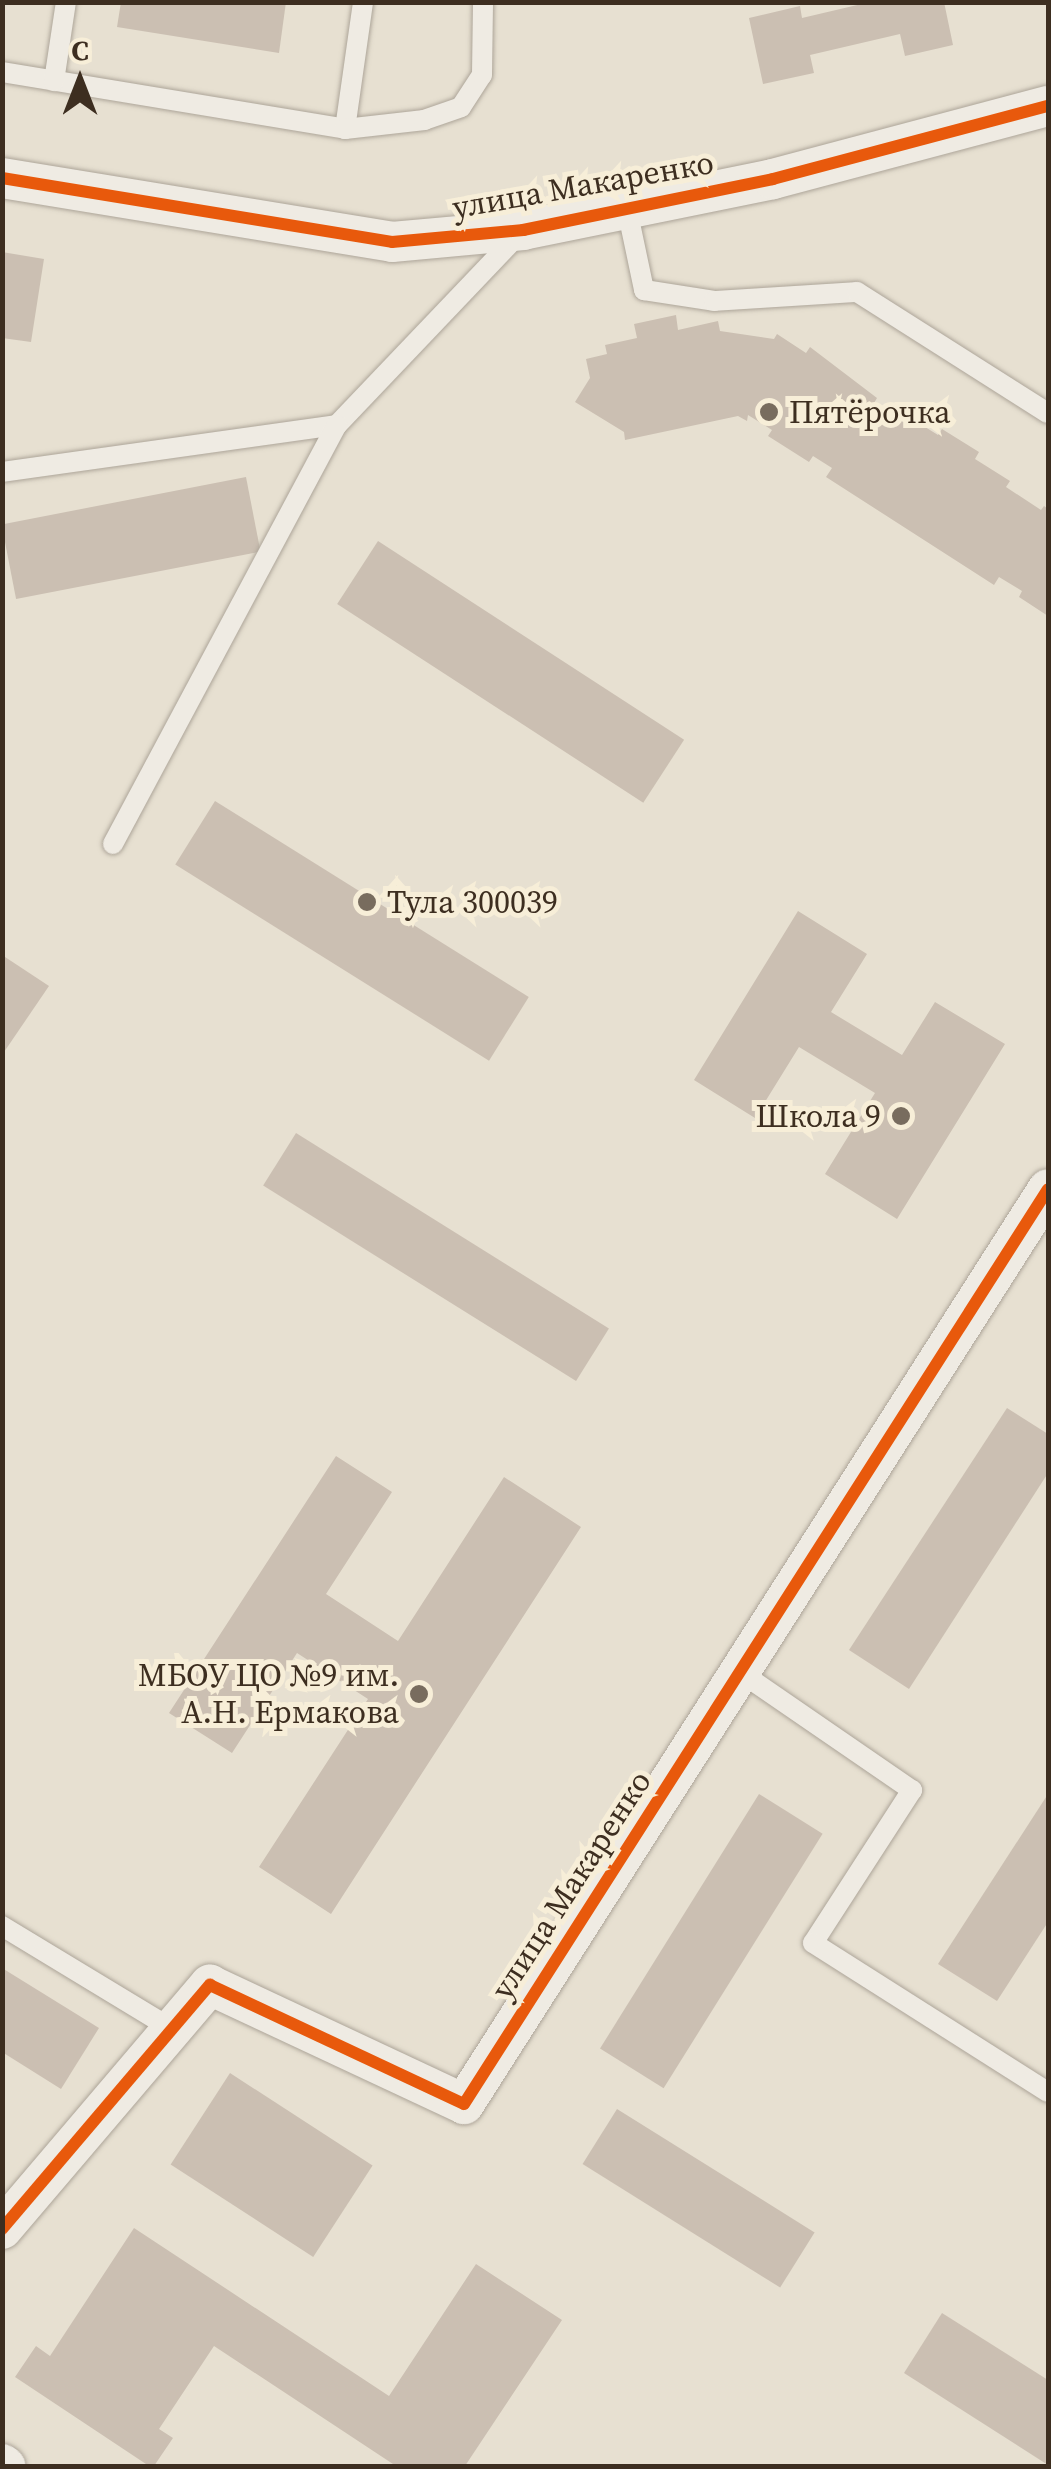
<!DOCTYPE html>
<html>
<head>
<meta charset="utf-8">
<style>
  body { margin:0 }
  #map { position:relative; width:1051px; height:2469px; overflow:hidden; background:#e7e0d1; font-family:"Source Serif 4",serif }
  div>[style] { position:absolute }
  .building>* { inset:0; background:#cbbfb2; transform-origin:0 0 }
  .roads { filter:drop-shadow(0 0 2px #ada599) drop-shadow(0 0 2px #ada599) }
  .service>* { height:20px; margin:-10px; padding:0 10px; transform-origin:10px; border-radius:10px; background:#efebe3 }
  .minor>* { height:40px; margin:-20px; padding:0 20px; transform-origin:20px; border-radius:20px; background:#efebe3 }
  .cycleway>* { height:12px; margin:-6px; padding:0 6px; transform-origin:6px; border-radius:6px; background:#e8590c }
  .dots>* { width:28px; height:28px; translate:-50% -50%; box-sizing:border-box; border:5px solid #f7eed8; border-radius:50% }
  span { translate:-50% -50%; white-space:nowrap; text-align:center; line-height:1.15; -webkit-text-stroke:10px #f7eed8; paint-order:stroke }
  .street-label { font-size:32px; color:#3d2e20 }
  .poi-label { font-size:32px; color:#3d2e20 }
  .left { translate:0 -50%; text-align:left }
  .right { translate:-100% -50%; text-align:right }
  .frame { position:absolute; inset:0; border:5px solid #3d2e20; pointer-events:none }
  .north { position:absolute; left:30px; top:30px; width:100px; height:100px; -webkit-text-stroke:8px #f7eed8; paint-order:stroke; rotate:0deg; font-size:28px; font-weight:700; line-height:40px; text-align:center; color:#3d2e20 }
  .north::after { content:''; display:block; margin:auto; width:35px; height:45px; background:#3d2e20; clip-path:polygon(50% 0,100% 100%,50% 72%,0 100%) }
</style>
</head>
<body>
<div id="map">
  <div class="building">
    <i style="clip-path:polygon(121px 2px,286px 2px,279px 53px,117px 27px)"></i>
    <i style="clip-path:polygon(870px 2px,944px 2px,953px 45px,905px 56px,900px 34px,810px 55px,814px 73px,763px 84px,749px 18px,800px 6px,802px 18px)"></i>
    <i style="clip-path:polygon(2px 252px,44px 259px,31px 342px,2px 338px)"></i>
    <i style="clip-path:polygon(676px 315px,678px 330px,718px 321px,720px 331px,774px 339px,777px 334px,806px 353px,810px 347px,877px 398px,874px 403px,905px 423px,909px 417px,938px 435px,942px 429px,979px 452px,975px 459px,1010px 481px,1006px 487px,1041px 510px,1044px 506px,1048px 509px,1048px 616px,1019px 597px,1022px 591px,999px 577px,994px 585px,826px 477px,832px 468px,813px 456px,809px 462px,768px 436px,772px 430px,748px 415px,747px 421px,738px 416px,625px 440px,624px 432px,575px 402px,590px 378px,586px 359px,607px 354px,605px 345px,637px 338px,634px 324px)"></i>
    <i style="left:246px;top:477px;width:76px;height:249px;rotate:79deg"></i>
    <i style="left:378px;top:541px;width:365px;height:75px;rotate:33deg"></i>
    <i style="left:215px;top:801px;width:370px;height:75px;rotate:32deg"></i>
    <i style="clip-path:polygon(798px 911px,867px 954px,831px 1012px,902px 1055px,935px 1002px,1005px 1044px,897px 1219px,825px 1174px,875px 1093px,799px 1047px,755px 1118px,694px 1080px)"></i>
    <i style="clip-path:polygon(2px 955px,49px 986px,2px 1055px)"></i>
    <i style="left:296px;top:1133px;width:369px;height:62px;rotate:32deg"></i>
    <i style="clip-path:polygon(1007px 1408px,1048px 1434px,1048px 1473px,909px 1689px,849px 1650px)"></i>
    <i style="clip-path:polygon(336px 1456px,392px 1492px,326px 1594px,398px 1641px,504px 1477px,581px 1527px,331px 1914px,259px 1867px,368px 1699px,297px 1653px,232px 1753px,169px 1713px)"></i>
    <i style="left:759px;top:1794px;width:75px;height:300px;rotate:32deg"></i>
    <i style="clip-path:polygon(1048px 1794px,1048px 1922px,997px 2001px,938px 1964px)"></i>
    <i style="clip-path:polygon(2px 1968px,99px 2028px,61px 2089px,2px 2052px)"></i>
    <i style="left:230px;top:2073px;width:170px;height:109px;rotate:33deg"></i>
    <i style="left:617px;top:2109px;width:233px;height:65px;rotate:32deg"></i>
    <i style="clip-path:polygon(134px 2228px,389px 2396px,476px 2264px,562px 2320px,465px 2466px,396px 2466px,214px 2346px,159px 2429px,173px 2438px,154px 2466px,149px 2466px,15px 2377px,36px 2346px,50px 2356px)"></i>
    <i style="clip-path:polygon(942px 2313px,1048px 2380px,1048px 2465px,904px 2373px)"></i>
  </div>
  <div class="roads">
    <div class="service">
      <i style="left:2px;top:72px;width:348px;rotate:9.4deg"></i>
      <i style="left:345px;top:129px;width:128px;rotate:-81.9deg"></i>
      <i style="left:54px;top:81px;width:80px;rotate:-81.4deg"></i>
      <i style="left:345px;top:129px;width:80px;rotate:-6.5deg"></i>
      <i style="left:424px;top:120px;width:39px;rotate:-19deg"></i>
      <i style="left:461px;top:107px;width:38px;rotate:-57deg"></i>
      <i style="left:482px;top:75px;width:73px;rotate:-89.2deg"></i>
      <i style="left:627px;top:209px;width:83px;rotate:78.1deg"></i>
      <i style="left:644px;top:290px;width:71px;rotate:8.9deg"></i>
      <i style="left:714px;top:301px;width:143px;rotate:-3.6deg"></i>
      <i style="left:857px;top:292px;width:226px;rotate:32.4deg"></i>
      <i style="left:2px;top:472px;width:338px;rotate:-8deg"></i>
      <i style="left:337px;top:425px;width:262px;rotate:-46.4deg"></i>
      <i style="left:113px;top:844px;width:475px;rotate:-61.9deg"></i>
      <i style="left:740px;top:1672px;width:209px;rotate:34.5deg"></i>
      <i style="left:912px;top:1790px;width:182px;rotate:122.9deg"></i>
      <i style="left:813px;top:1943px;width:278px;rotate:32.4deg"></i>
      <i style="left:2px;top:1926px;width:199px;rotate:31.2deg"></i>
    </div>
    <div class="minor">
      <i style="left:2px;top:178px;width:395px;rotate:9.3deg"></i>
      <i style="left:392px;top:242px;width:132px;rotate:-5.2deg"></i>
      <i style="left:523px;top:230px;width:255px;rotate:-11.5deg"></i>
      <i style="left:773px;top:179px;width:285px;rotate:-14.9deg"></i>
      <i style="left:2px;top:2229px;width:321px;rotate:-49.6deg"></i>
      <i style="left:210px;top:1985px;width:280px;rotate:25.1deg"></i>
      <i style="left:464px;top:2104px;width:1085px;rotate:-57.45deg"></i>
      <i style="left:2px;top:2464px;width:4px;rotate:34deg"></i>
    </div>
  </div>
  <div class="cycleway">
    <i style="left:2px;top:178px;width:395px;rotate:9.3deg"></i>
    <i style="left:392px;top:242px;width:132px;rotate:-5.2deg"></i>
    <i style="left:523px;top:230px;width:255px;rotate:-11.5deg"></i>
    <i style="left:773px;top:179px;width:285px;rotate:-14.9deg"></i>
    <i style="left:2px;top:2229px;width:321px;rotate:-49.6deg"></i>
    <i style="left:210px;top:1985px;width:280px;rotate:25.1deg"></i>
    <i style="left:464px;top:2104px;width:1085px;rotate:-57.45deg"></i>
  </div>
  <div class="dots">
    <i style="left:769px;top:412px;background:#786c5e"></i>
    <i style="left:367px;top:902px;background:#786c5e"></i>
    <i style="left:901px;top:1116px;background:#786c5e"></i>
    <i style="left:419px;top:1694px;background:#786c5e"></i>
  </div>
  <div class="street-label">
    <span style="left:583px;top:185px;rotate:-10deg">улица Макаренко</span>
    <span style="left:571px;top:1885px;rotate:-57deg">улица Макаренко</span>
  </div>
  <div class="poi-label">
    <span class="left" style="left:789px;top:412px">Пятёрочка</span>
    <span class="left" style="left:387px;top:902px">Тула 300039</span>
    <span class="right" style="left:881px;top:1116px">Школа 9</span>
    <span class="right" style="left:399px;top:1694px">МБОУ ЦО №9 им.<br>А.Н. Ермакова</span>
  </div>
  <div class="frame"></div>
  <div class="north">С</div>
</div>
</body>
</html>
